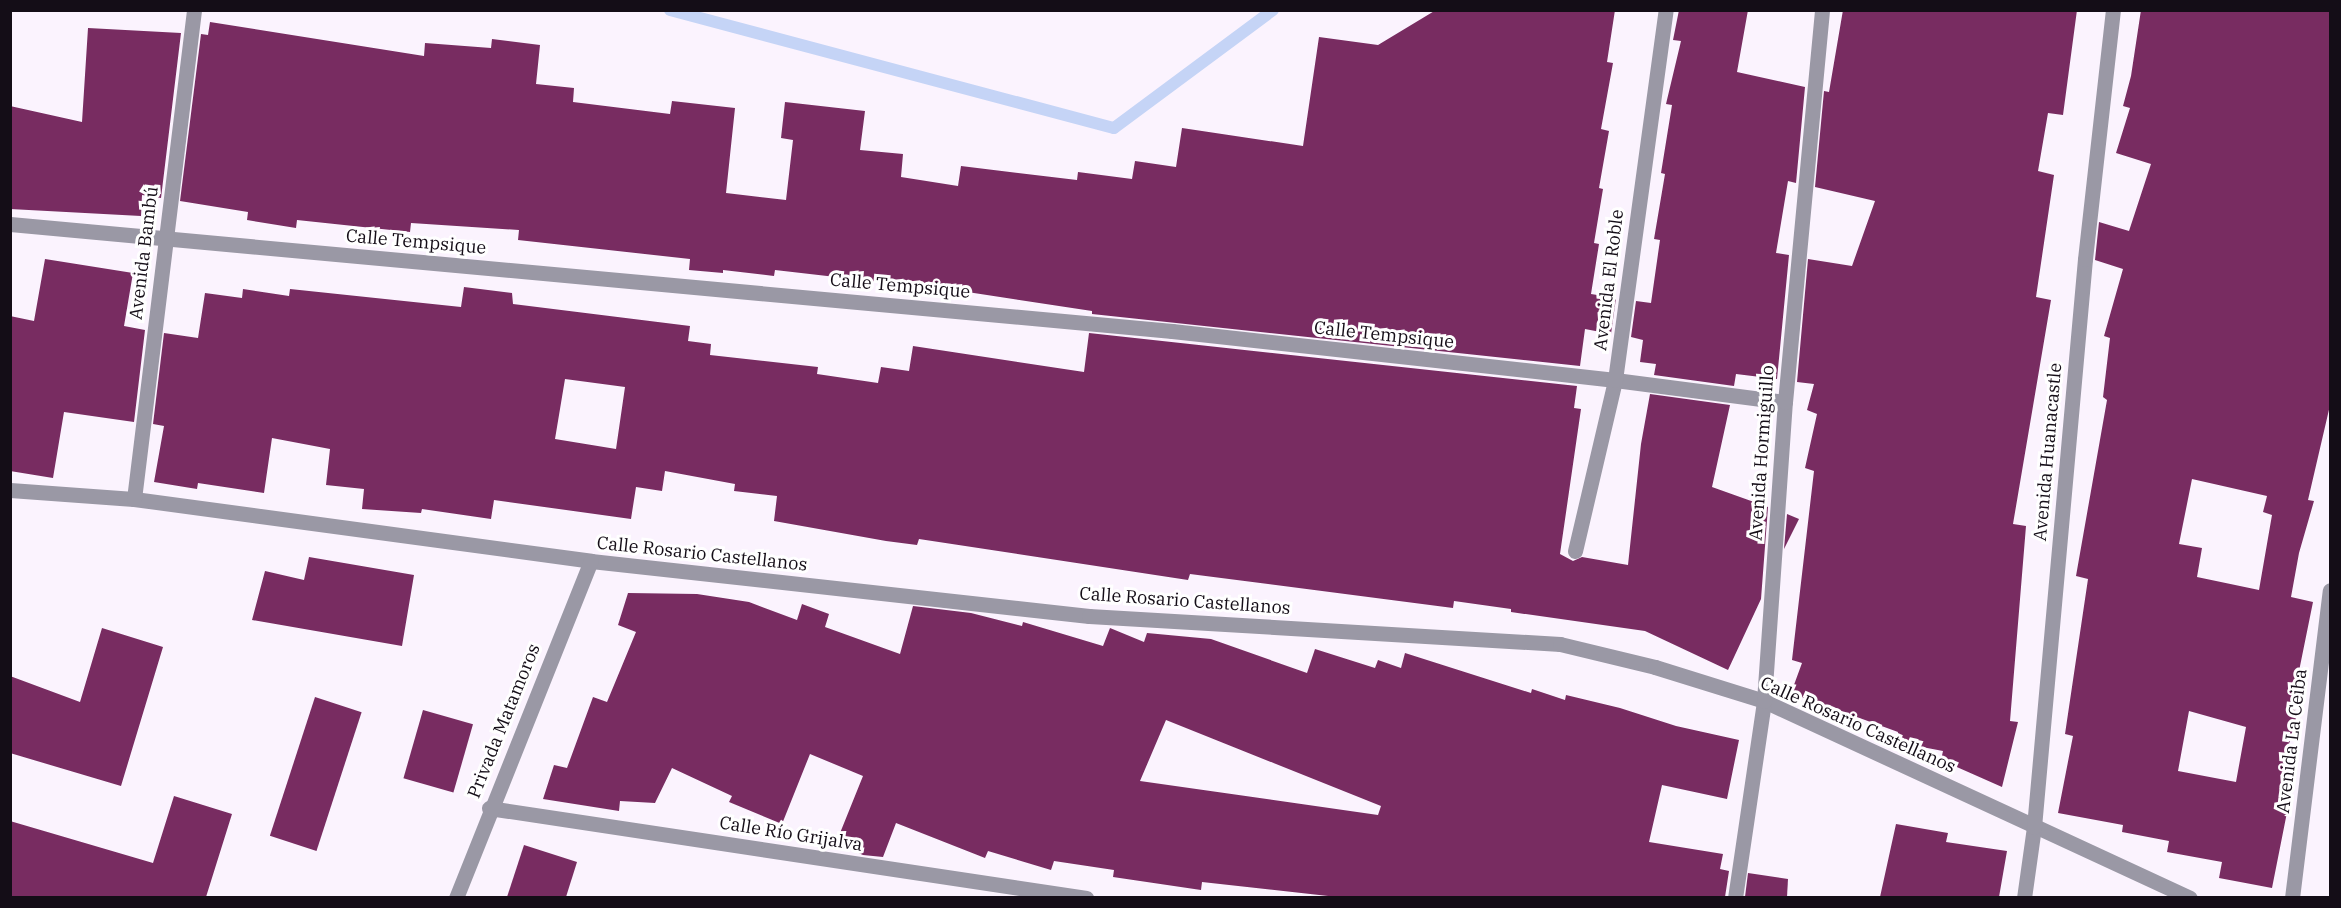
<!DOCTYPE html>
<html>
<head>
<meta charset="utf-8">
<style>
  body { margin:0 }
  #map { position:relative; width:2341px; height:908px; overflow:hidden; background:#fbf3fe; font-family:"IBM Plex Serif",serif }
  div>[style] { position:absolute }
  .stream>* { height:12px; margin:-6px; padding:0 6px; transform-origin:6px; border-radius:6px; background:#c5d4f6 }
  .building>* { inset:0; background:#782c61; transform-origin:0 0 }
  .street>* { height:15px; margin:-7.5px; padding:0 7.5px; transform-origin:7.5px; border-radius:7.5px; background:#9a98a5 }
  span { translate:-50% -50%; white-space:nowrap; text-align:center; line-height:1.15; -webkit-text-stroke:6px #fff; paint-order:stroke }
  .street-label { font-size:18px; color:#140d17 }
  .frame { position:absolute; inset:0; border:12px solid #140d17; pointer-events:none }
</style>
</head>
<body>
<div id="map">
  <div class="stream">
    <i style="left:670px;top:10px;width:459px;rotate:14.9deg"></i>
    <i style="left:1114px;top:128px;width:198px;rotate:-36.6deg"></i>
  </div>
  <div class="building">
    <i style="clip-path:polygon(1436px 10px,1615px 10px,1607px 62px,1613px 63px,1601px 129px,1609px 131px,1599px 188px,1603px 189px,1594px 243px,1599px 244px,1591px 294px,1616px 298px,1611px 334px,1585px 329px,1580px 366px,1092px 314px,1092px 311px,889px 280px,888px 283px,775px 270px,774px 276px,723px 270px,723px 273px,689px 270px,690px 259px,518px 240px,519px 230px,411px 223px,410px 232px,297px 220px,296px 228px,247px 220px,248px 212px,180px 201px,201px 34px,208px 35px,210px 22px,424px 56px,425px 43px,491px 48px,492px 39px,540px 45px,536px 84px,574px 88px,573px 102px,670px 114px,672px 101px,735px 108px,726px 193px,786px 200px,793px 140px,781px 138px,785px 102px,865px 111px,860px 150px,903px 154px,901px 177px,958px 186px,961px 166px,1077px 180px,1078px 172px,1132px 179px,1135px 161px,1176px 167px,1182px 128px,1303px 146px,1319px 37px,1378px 45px)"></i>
    <i style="clip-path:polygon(1679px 10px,1748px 10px,1737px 72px,1805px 87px,1796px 183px,1788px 181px,1776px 253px,1789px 255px,1777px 379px,1736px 374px,1734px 386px,1654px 375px,1656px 364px,1640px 362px,1643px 340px,1631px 337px,1636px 301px,1651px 303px,1660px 240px,1654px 239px,1665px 174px,1661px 173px,1672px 105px,1666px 104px,1681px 41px,1673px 40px)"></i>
    <i style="clip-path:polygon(1843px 10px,2077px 10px,2063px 115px,2048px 113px,2038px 171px,2054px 175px,2036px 297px,2051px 300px,2013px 524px,2026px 526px,2010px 721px,2018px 722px,2002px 787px,1941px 760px,1943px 751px,1896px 742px,1898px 732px,1791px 693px,1802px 663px,1792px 660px,1814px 471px,1805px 468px,1817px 414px,1807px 410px,1814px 384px,1797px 382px,1808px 259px,1852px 266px,1875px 201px,1815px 187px,1824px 91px,1829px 92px)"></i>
    <i style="clip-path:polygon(evenodd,2141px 10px,2331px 10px,2331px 401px,2308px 500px,2314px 501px,2299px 553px,2291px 597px,2313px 602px,2298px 676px,2295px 714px,2297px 714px,2289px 744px,2295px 745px,2290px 770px,2295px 772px,2272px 888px,2219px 878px,2222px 862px,2167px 852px,2169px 841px,2122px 832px,2123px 825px,2058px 813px,2073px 736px,2065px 734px,2088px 579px,2076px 576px,2107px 400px,2103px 397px,2110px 338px,2104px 336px,2123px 269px,2095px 260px,2099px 222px,2129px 231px,2151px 164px,2116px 153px,2130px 108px,2123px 106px,2131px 76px,2141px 10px,2192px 479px,2267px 496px,2263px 512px,2272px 515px,2259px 590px,2197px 577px,2202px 548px,2179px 544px,2192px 479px,2141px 10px,2189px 711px,2246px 727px,2236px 782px,2178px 771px,2189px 711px)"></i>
    <i style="clip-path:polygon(88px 28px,181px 33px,161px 198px,142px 195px,141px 216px,10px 209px,10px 106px,82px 122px)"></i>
    <i style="clip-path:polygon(45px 259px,133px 273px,124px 326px,145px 330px,134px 422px,64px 412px,53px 478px,10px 471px,10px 316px,34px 321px)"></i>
    <i style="clip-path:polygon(evenodd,464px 287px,512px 293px,513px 304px,690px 326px,688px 341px,711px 344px,710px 355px,818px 367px,817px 374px,878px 383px,881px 367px,909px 371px,913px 346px,1084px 372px,1089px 333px,1577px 386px,1574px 408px,1581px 409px,1560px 554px,1573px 561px,1582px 557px,1628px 565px,1641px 444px,1650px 394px,1730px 405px,1712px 487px,1768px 507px,1761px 599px,1728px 670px,1645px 631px,1511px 612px,1511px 609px,1454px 601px,1453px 608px,1190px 574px,1188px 580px,919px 539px,917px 545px,886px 541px,774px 521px,777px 496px,734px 491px,735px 484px,665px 471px,662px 491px,636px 487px,631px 519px,494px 500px,491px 519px,422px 509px,421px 513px,362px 509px,364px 489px,326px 485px,330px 449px,272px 438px,264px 493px,198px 483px,197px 489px,154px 482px,164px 426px,153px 424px,164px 333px,198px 338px,205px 293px,242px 298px,243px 289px,289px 296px,290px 289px,461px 307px,464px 287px,565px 379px,625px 387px,616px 449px,555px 439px,565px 379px)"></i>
    <i style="clip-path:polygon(1787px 514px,1799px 519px,1784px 549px)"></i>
    <i style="clip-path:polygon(309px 557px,414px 575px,402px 646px,252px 620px,265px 571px,304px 580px)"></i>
    <i style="clip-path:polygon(evenodd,628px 593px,697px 594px,749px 602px,797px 620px,802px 604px,829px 614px,825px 627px,900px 654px,913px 606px,971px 613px,1022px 626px,1023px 622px,1103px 646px,1110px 628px,1144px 642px,1147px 633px,1211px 639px,1307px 673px,1315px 649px,1375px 668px,1378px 660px,1401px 668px,1405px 653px,1531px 693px,1532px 689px,1565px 700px,1566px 695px,1620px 708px,1676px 726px,1739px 740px,1727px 799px,1662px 785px,1649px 842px,1723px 854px,1720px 869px,1729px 871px,1725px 897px,1337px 897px,1202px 882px,1201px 890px,1113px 877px,1114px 870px,1054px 861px,1051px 870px,988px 851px,985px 858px,896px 823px,883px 857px,863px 855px,836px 843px,863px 776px,810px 754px,782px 824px,729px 802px,732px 796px,672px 768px,655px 803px,620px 801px,619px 811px,543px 799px,554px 765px,567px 768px,593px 697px,607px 702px,636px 632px,618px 625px,628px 593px,1166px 720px,1381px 806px,1378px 815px,1140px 781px,1166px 720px)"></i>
    <i style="clip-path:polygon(102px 628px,163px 647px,121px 786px,10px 753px,10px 676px,80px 702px)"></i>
    <i style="left:315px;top:697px;width:49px;height:146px;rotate:18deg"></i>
    <i style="left:423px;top:710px;width:52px;height:71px;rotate:16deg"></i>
    <i style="clip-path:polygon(174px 796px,232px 814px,206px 897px,10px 897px,10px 821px,153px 863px)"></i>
    <i style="clip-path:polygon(1896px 824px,1948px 833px,1946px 842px,2007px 851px,1999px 897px,1880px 897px)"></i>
    <i style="clip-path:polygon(524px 845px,577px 862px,566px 897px,507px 897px)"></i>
    <i style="clip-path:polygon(1748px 873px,1788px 879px,1787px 897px,1745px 897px)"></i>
  </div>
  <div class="street">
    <i style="left:10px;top:224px;width:1167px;rotate:5.26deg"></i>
    <i style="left:1172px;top:331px;width:446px;rotate:6.3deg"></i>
    <i style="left:1615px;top:380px;width:171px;rotate:7.4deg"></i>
    <i style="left:10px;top:490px;width:124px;rotate:4.2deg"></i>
    <i style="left:134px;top:499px;width:461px;rotate:7.7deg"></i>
    <i style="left:591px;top:561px;width:501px;rotate:6.3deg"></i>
    <i style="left:1089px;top:616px;width:472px;rotate:3.4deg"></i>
    <i style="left:1560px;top:644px;width:98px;rotate:13.6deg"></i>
    <i style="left:1655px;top:667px;width:114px;rotate:17.3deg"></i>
    <i style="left:1764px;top:701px;width:469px;rotate:24.8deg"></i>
    <i style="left:134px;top:499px;width:493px;rotate:-83deg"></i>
    <i style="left:1575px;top:551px;width:176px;rotate:-76.8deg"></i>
    <i style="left:1615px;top:380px;width:373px;rotate:-82.2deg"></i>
    <i style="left:489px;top:808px;width:604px;rotate:8.57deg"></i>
    <i style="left:456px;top:898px;width:363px;rotate:-68.2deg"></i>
    <i style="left:1735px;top:898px;width:199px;rotate:-81.6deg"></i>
    <i style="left:1764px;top:701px;width:300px;rotate:-86deg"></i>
    <i style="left:1785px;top:402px;width:394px;rotate:-84.6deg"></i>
    <i style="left:2024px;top:898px;width:72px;rotate:-82deg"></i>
    <i style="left:2034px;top:827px;width:570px;rotate:-84.87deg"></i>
    <i style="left:2085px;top:259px;width:251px;rotate:-83.6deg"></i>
    <i style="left:2292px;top:898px;width:310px;rotate:-83deg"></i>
  </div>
  <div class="street-label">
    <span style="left:416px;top:242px;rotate:5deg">Calle Tempsique</span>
    <span style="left:144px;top:253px;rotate:-83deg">Avenida Bambú</span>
    <span style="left:1609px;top:280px;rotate:-83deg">Avenida El Roble</span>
    <span style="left:900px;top:286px;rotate:5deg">Calle Tempsique</span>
    <span style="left:1384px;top:335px;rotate:6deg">Calle Tempsique</span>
    <span style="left:2048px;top:452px;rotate:-85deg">Avenida Huanacastle</span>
    <span style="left:1762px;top:453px;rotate:-86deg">Avenida Hormiguillo</span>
    <span style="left:702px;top:554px;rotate:6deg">Calle Rosario Castellanos</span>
    <span style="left:1185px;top:601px;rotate:4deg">Calle Rosario Castellanos</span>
    <span style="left:504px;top:721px;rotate:-68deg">Privada Matamoros</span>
    <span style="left:1858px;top:725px;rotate:24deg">Calle Rosario Castellanos</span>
    <span style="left:2292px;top:741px;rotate:-83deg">Avenida La Ceiba</span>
    <span style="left:791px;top:834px;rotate:9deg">Calle Río Grijalva</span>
  </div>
  <div class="frame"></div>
</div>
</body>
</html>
